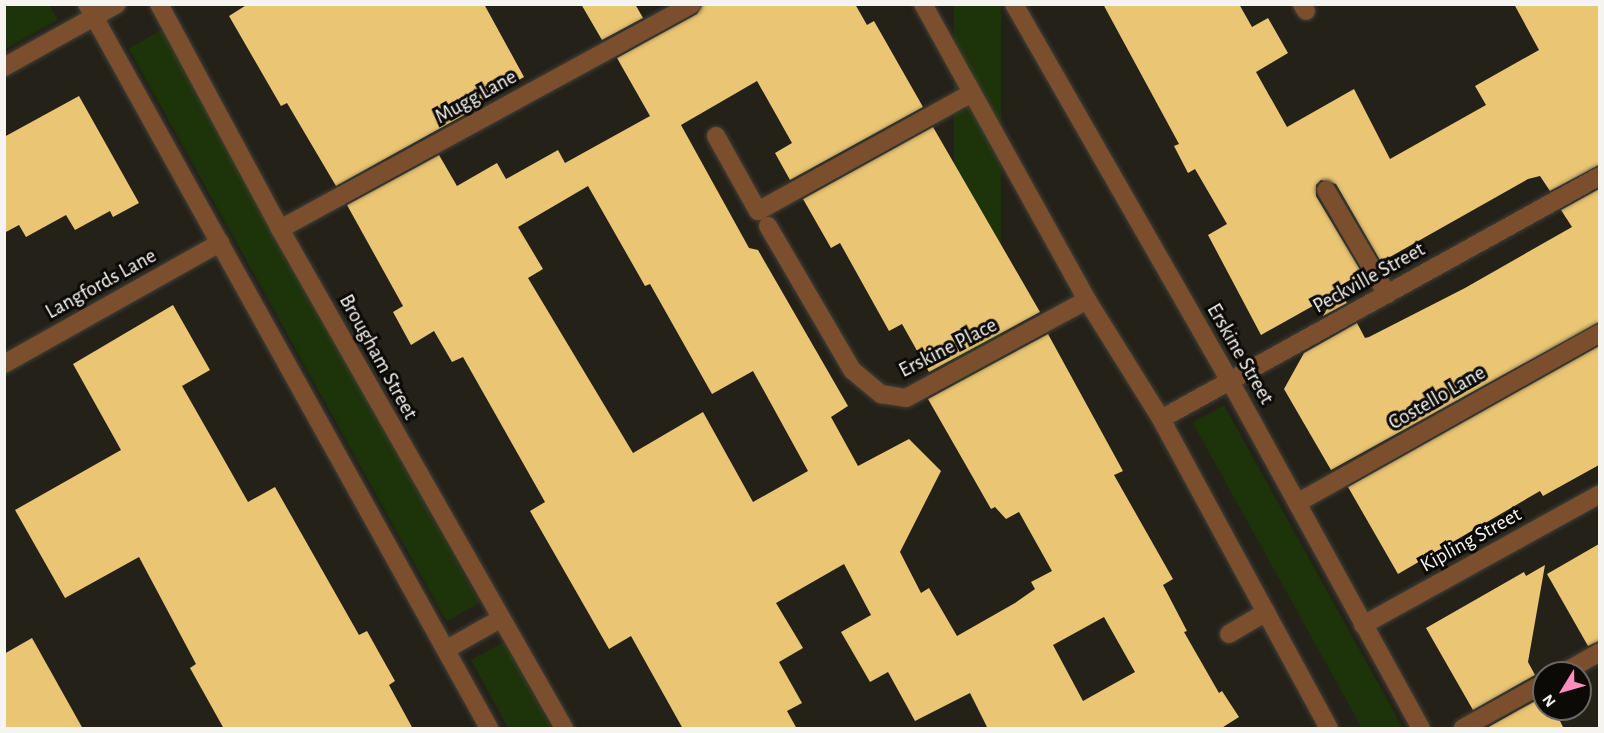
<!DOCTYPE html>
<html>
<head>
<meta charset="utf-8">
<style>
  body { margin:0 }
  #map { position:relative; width:1604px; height:733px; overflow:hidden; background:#242119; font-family:"Alegreya Sans",sans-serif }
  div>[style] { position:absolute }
  .green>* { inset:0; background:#1d330a; transform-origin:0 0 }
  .building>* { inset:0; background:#eac674 }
  .roads { filter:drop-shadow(0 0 2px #413f37) drop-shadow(0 0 2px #413f37) }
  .lane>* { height:18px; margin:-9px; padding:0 9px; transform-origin:9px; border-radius:9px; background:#7b4f2d }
  .street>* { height:18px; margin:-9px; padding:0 9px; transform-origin:9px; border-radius:9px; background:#7b4f2d }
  span { translate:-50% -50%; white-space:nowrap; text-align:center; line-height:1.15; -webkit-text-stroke:6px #0c0a07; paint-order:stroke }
  .street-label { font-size:21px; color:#f6f4ef }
  .frame { position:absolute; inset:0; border:6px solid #f6f4ef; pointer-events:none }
  .north { position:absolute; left:1532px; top:661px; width:60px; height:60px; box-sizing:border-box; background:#0c0a07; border:2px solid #6a6864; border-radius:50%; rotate:233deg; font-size:16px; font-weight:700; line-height:24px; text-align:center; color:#f6f4ef }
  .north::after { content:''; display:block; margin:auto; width:21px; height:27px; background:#fe8ebd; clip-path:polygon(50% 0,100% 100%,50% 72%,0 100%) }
</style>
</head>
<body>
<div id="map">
  <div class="green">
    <i style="clip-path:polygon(5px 4px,49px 5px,58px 20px,5px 49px)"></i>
    <i style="left:954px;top:5px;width:47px;height:433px"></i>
    <i style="left:162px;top:30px;width:655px;height:38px;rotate:61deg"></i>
    <i style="left:1224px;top:405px;width:368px;height:36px;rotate:61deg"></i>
    <i style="clip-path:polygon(504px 642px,551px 728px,508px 728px,471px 660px)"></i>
  </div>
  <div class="building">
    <i style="clip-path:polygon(248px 4px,484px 4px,524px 77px,473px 106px,475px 109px,336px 186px,287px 103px,281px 106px,229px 16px)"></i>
    <i style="clip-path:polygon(581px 4px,635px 4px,643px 18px,602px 40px)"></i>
    <i style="clip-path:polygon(evenodd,703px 4px,855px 4px,867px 25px,874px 21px,923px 107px,790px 180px,775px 153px,792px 143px,757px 81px,681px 125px,749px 248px,758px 250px,848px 406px,831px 417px,858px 466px,909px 439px,941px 471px,900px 552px,921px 593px,929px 588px,957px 636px,1015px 603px,1035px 589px,1031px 582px,1052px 571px,1019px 512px,1006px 519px,995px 507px,991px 509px,928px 399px,1048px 334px,1123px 471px,1114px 475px,1173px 579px,1163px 585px,1187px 631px,1184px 632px,1219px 693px,1222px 691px,1239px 717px,1220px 729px,988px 729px,970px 693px,915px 721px,888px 672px,870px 682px,841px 632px,871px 615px,844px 564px,776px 603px,803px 648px,779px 662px,802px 703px,787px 711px,797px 729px,683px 729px,631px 636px,609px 649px,530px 511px,545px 502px,463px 357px,452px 362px,434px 331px,411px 345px,393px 312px,403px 306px,347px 205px,439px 155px,457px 186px,497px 163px,506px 179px,558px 150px,565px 163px,650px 116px,617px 58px,697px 14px,703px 4px,588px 186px,645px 286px,650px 284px,712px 394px,753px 371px,808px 471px,753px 502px,703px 412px,633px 453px,528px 278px,543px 269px,518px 227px,588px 186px,703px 4px,1104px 617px,1135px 672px,1083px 701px,1053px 645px,1104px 617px)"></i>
    <i style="clip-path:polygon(1103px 4px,1239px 4px,1252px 27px,1268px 18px,1288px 53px,1256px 72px,1287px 127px,1354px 89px,1390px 159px,1486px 105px,1475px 86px,1539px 50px,1514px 4px,1599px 4px,1599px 165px,1550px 191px,1540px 176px,1528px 179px,1381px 262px,1336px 184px,1321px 180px,1316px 185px,1316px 196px,1362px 273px,1338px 287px,1347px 303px,1323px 316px,1336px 293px,1261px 335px,1208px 235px,1227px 224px,1195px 169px,1188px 173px,1174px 146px,1179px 144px)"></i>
    <i style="clip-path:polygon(79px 96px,139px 203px,113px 217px,110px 211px,75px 230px,66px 215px,26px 237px,19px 225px,4px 233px,4px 137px)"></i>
    <i style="clip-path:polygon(933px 127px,1040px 312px,929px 372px,902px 324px,889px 331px,840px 243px,831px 248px,803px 199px)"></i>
    <i style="clip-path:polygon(1599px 189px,1599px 322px,1331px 470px,1284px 389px,1304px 353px,1357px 323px,1365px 338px,1369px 337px,1465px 288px,1572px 227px,1561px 210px)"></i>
    <i style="clip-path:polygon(173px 305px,210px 370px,182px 386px,218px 449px,248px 502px,275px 487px,359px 635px,367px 631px,382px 658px,395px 681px,389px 685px,413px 729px,224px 729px,190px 668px,196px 664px,139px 557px,65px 598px,15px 510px,121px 450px,73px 364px)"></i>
    <i style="clip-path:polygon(1599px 346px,1599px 465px,1543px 496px,1540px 491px,1398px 574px,1348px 487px)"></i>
    <i style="clip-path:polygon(1599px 544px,1599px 641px,1588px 646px,1547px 574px)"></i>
    <i style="clip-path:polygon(1545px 565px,1528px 662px,1535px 675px,1473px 710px,1426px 628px,1524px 572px,1526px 576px)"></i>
    <i style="clip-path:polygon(32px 638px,83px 729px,4px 729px,4px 654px)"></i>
    <i style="clip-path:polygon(1544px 696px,1544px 709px,1554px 709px,1564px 729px,1485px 729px)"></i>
  </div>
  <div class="roads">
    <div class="lane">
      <i style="left:1302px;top:4px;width:8px;rotate:60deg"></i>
      <i style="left:716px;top:136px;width:86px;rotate:60.8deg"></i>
      <i style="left:758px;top:211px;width:244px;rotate:-28.9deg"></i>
      <i style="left:1326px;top:190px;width:121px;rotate:59.6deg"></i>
      <i style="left:768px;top:226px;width:167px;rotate:59.7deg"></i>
      <i style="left:852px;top:370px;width:38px;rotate:40deg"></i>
      <i style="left:881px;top:394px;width:25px;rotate:9deg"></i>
      <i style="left:906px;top:398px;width:206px;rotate:-28.4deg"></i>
      <i style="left:280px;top:229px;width:469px;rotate:-28.6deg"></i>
      <i style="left:4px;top:364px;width:248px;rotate:-29.3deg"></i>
      <i style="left:1297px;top:503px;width:347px;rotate:-29.3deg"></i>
      <i style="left:1229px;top:634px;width:43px;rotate:-30.7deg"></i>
      <i style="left:1563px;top:673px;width:43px;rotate:-29.6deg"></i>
      <i style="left:1463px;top:728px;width:93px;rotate:-29.1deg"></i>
    </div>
    <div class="street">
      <i style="left:87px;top:4px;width:828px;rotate:60.96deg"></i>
      <i style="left:159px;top:4px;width:255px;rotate:61.7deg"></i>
      <i style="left:280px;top:229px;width:574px;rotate:60.35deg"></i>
      <i style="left:923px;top:4px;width:338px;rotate:61deg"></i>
      <i style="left:1087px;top:300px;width:140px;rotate:58.1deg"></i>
      <i style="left:1161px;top:419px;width:352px;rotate:61.5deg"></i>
      <i style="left:1014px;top:4px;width:434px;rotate:60.2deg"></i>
      <i style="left:1230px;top:381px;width:396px;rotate:61.2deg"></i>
      <i style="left:4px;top:67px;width:129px;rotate:-29.1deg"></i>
      <i style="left:1161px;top:419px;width:502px;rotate:-28.97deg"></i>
      <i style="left:1363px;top:625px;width:271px;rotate:-28.9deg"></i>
      <i style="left:447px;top:649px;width:61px;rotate:-29.5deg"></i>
    </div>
  </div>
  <div class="street-label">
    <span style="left:476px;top:97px;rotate:-29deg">Mugg Lane</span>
    <span style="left:1369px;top:278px;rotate:-29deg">Peckville Street</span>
    <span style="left:101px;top:284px;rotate:-29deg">Langfords Lane</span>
    <span style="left:948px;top:348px;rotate:-27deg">Erskine Place</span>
    <span style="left:1240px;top:354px;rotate:60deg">Erskine Street</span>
    <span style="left:378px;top:357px;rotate:61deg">Brougham Street</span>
    <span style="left:1437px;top:398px;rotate:-30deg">Costello Lane</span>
    <span style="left:1471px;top:540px;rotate:-29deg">Kipling Street</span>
  </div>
  <div class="frame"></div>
  <div class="north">N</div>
</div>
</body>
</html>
